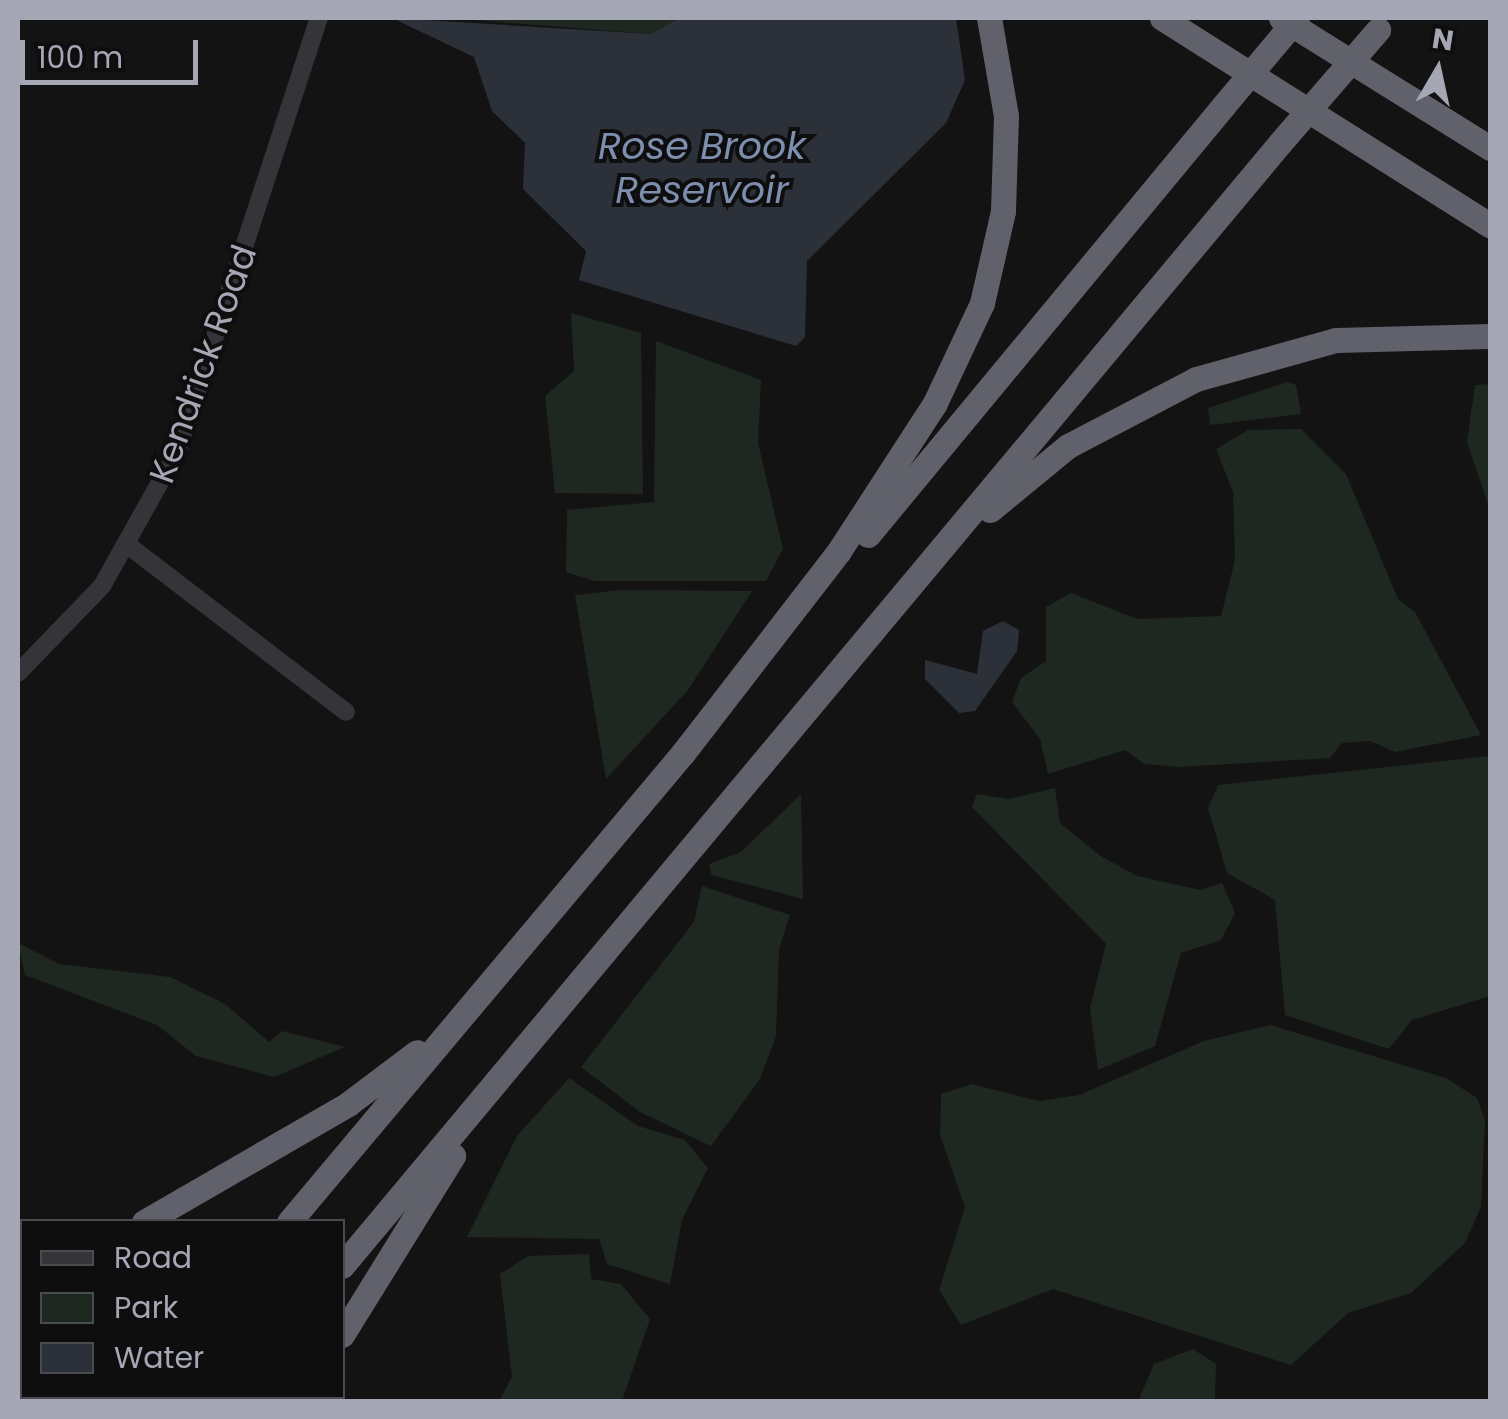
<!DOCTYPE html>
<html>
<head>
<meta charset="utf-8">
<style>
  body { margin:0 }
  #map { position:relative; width:1508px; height:1419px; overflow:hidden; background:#131314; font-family:Poppins,sans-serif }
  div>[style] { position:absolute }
  .green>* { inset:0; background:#1f2721 }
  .water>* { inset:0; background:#2c3139 }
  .minor>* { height:18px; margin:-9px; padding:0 9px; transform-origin:9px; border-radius:9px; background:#343439 }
  .highway>* { height:25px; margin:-12.5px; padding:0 12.5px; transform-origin:12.5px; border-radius:12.5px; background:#60616a }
  .highway-bridge>* { height:25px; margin:-12.5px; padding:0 12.5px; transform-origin:12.5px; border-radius:12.5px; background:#60616a }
  span { translate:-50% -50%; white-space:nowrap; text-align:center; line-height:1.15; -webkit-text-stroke:8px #0e0e0f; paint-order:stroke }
  .street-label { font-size:35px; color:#a5a7b4 }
  .water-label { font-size:38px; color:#7d8eae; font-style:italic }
  .frame { position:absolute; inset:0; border:20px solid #a5a7b4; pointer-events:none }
  .legend { position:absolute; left:20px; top:1219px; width:325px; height:180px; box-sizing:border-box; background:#0e0e0f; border:2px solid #4a4b51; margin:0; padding:12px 18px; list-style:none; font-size:30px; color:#a5a7b4 }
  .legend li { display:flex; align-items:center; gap:20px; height:50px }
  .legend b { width:50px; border:2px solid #4a4b51 }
  .north { position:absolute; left:1388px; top:20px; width:100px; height:100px; -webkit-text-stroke:8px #0e0e0f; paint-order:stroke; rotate:9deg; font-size:28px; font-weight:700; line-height:40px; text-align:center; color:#a5a7b4 }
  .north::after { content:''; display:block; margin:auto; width:35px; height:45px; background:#a5a7b4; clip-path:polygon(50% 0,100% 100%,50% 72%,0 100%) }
  .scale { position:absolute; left:20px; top:40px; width:178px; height:45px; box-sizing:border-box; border:5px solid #a5a7b4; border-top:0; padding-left:12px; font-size:30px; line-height:35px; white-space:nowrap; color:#a5a7b4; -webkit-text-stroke:8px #0e0e0f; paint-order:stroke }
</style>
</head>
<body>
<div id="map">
  <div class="green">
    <i style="clip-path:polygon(449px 18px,679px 18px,651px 34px)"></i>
    <i style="clip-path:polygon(571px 313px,641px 333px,643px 494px,555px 493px,545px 396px,574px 371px)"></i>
    <i style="clip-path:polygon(656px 341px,761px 380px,758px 443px,783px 549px,766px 581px,594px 581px,566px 572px,567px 510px,654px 502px)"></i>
    <i style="clip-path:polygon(1287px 382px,1296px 385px,1301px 414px,1210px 425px,1208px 408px)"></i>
    <i style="clip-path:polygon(1490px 384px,1490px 510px,1467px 442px,1475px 385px)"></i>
    <i style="clip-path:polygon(1301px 429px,1346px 474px,1398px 599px,1415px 612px,1481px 735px,1395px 752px,1370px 741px,1342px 743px,1330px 758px,1180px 767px,1144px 764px,1125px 750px,1048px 774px,1040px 739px,1012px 702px,1021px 678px,1046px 661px,1046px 607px,1071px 593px,1137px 619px,1221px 616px,1235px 560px,1233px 492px,1216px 449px,1248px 430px)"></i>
    <i style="clip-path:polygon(621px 590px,752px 591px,688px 690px,606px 779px,575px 595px)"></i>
    <i style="clip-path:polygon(1490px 756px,1490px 996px,1412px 1020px,1389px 1049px,1285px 1015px,1275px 900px,1227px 873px,1208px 808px,1218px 785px)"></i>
    <i style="clip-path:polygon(1055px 788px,1060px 823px,1099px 855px,1137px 876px,1200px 890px,1222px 883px,1235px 913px,1221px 940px,1181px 953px,1155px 1046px,1098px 1070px,1090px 1008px,1106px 944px,972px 807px,977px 794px,1009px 799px)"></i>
    <i style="clip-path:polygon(801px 794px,803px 899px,711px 875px,709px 864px,741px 852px)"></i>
    <i style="clip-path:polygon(702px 886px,790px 915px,779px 949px,776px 1036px,760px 1079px,711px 1146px,640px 1112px,581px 1067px,694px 922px)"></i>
    <i style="clip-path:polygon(18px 943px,59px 964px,170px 977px,225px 1004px,269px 1042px,282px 1031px,345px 1047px,274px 1077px,196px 1056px,157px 1025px,25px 975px)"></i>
    <i style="clip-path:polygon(1270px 1025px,1446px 1078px,1477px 1098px,1485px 1121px,1481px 1207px,1465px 1243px,1411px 1293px,1348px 1313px,1291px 1365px,1053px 1289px,961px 1325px,939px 1290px,965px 1207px,940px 1135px,941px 1094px,972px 1084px,1039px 1101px,1079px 1095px,1204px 1041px)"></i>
    <i style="clip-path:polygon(569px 1078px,638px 1126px,685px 1140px,708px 1168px,682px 1220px,670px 1284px,607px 1264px,599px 1239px,467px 1237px,517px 1136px)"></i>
    <i style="clip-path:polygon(589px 1254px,591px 1279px,621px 1284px,650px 1319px,622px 1401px,499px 1401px,512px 1377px,500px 1274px,528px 1256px)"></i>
    <i style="clip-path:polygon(1193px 1349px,1216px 1364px,1215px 1401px,1138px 1401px,1154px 1364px)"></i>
  </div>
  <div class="water">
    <i style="clip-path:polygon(392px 18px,651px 34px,679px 18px,956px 18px,965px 80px,946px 123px,807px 261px,805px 337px,796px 346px,579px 280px,586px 251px,523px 189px,525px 143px,492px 111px,474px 57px)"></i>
    <i style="clip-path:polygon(1003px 621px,1019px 630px,1017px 651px,975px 711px,959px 713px,925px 679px,925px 660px,977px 674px,983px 631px)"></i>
  </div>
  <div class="minor">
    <i style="left:129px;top:546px;width:273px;rotate:37.4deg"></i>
    <i style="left:18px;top:673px;width:121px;rotate:-46deg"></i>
    <i style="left:102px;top:586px;width:154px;rotate:-60.8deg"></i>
    <i style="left:177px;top:452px;width:457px;rotate:-71.9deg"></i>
  </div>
  <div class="highway">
    <i style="left:1162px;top:18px;width:388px;rotate:32.3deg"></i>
    <i style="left:1281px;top:18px;width:246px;rotate:31.9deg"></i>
    <i style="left:990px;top:510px;width:101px;rotate:-39.4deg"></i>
    <i style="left:1068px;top:446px;width:144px;rotate:-27.6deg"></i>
    <i style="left:1196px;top:379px;width:145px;rotate:-15.6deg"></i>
    <i style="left:1336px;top:340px;width:154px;rotate:-1.5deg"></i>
    <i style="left:868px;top:535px;width:558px;rotate:-50.38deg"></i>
    <i style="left:144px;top:1222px;width:236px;rotate:-30deg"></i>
    <i style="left:348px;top:1104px;width:86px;rotate:-37deg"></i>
    <i style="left:289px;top:1222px;width:613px;rotate:-49.97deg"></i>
    <i style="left:683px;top:753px;width:255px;rotate:-52.3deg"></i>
    <i style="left:839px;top:551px;width:176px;rotate:-57deg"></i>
    <i style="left:935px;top:403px;width:110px;rotate:-64.8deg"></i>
    <i style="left:982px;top:303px;width:94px;rotate:-77.1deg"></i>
    <i style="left:1003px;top:211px;width:95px;rotate:-88.2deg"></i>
    <i style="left:1006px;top:116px;width:99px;rotate:-99.8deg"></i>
    <i style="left:342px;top:1266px;width:1463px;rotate:-50.13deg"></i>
    <i style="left:18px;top:1294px;width:5px;rotate:-37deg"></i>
    <i style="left:342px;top:1335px;width:211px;rotate:-58.2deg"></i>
    <i style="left:138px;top:1402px;width:7px;rotate:-56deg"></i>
    <i style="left:229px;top:1402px;width:7px;rotate:-56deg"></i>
    <i style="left:310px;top:1402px;width:7px;rotate:-63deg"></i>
  </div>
  <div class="highway-bridge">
    <i style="left:1224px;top:105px;width:114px;rotate:-50deg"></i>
    <i style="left:1280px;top:143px;width:150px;rotate:-49.1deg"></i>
  </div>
  <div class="street-label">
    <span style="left:203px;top:364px;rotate:-70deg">Kendrick Road</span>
  </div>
  <div class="water-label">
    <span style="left:702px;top:168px">Rose Brook<br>Reservoir</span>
  </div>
  <div class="frame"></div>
  <ul class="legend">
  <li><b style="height:12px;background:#343439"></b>Road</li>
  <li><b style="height:28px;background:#1f2721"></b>Park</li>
  <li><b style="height:28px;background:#2c3139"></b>Water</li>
  </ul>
  <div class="north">N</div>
  <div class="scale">100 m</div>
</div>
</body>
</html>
